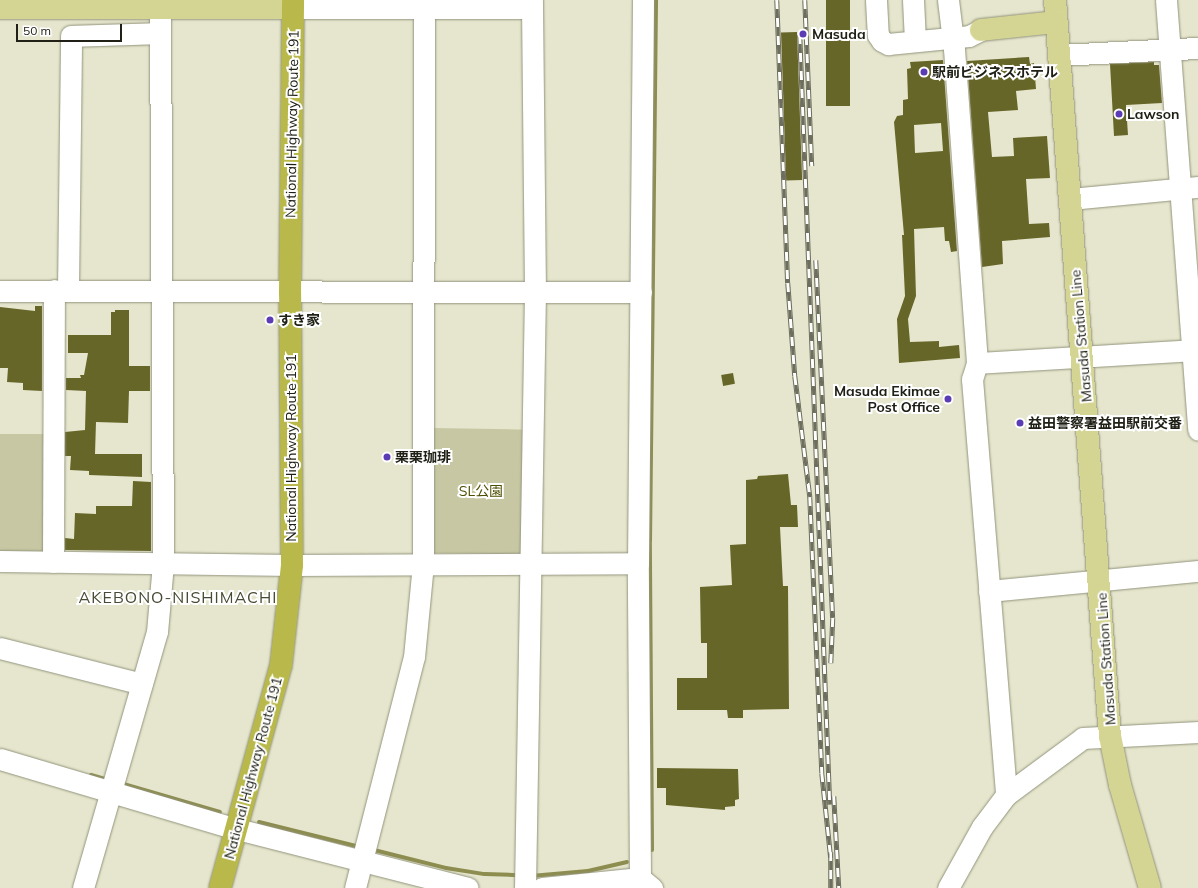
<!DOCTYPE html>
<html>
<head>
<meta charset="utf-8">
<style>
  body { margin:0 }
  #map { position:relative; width:1198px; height:888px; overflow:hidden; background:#e5e6cd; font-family:Mulish,"Noto Sans JP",sans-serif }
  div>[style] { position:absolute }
  .green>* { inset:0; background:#c7c8a3; transform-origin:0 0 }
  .stream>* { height:4px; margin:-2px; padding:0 2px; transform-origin:2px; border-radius:2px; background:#8d8d50 }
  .building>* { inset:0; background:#676629; transform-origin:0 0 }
  .roads { filter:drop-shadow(0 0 1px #93947d) drop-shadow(0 0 1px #93947d) }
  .minor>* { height:21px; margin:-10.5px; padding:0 10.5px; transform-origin:10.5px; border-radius:10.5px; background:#fff }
  .major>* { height:22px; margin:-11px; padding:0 11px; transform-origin:11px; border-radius:11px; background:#d5d593 }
  .highway>* { height:22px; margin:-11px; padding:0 11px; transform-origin:11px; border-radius:11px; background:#b9b94b }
  .rail>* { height:4.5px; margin-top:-2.25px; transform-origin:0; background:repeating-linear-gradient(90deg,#fff 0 9px,#6e6e5f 0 18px); box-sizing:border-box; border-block:1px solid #6e6e5f }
  .dots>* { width:11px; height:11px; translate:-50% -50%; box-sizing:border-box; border:2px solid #fff; border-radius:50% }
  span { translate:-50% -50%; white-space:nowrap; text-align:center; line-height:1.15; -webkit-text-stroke:4px #fff; paint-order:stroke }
  .poi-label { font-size:14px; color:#202017; font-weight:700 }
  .left { translate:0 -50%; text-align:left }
  .right { translate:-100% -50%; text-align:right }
  .street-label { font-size:14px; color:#202017 }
  .park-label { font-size:14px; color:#4f4e00 }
  .quarter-label { font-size:16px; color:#494a35; letter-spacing:1px }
  .scale { position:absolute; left:16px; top:24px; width:106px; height:18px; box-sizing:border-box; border:2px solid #202017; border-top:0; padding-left:5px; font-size:12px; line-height:14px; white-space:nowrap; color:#202017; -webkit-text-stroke:3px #fff; paint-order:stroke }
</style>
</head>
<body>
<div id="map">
  <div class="green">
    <i style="left:434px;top:428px;width:95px;height:125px;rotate:1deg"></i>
    <i style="left:0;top:434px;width:46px;height:117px"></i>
  </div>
  <div class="stream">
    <i style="left:91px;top:775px;width:18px;rotate:16deg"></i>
    <i style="left:120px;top:783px;width:104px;rotate:16.2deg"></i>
    <i style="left:259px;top:822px;width:104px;rotate:13.9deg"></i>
    <i style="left:370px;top:849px;width:78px;rotate:14deg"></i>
    <i style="left:446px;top:868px;width:39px;rotate:9deg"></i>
    <i style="left:485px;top:874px;width:33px;rotate:2deg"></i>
    <i style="left:652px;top:850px;width:310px;rotate:-90.4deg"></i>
    <i style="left:650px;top:540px;width:540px;rotate:-89.36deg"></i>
    <i style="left:531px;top:876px;width:57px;rotate:-5deg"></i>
    <i style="left:588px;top:871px;width:40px;rotate:-13deg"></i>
  </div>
  <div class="building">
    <i style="left:826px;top:0;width:24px;height:106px"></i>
    <i style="left:797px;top:32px;width:148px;height:16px;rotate:88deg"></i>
    <i style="clip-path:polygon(1029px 57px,1030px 64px,1034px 63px,1036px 89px,1016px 91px,1018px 110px,988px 112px,992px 157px,1014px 156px,1013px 138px,1047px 136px,1050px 178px,1026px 179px,1029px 224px,1049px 223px,1050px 237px,1002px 241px,1003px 264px,982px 267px,967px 61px)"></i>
    <i style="clip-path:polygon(evenodd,943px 60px,957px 251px,951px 252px,949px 241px,945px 241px,944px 227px,914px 229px,916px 296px,908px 319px,910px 342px,939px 341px,939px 347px,959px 345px,960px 358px,899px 363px,897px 319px,905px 296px,902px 235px,904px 235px,894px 122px,897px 116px,903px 115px,903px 100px,908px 99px,907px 69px,911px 68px,910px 62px,943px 60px,941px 123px,943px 151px,915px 153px,914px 125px,941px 123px)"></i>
    <i style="clip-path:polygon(1154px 62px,1154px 65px,1159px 65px,1162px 103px,1126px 105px,1128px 135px,1114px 136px,1110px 64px)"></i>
    <i style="clip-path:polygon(35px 306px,42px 306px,42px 391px,23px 390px,23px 383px,7px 382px,8px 368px,0 368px,0 307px,35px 311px)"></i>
    <i style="clip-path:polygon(115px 310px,129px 310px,129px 366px,150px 366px,150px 391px,129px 391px,128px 423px,96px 422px,95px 454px,142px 454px,142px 477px,89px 475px,89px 471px,70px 470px,71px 456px,65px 456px,65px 432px,85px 430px,86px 391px,66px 390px,66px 378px,81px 378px,80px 375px,84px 375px,88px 353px,68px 353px,68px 335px,111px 335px,111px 312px,115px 312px)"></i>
    <i style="left:733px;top:373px;width:11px;height:12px;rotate:80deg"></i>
    <i style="clip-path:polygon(788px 474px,791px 505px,797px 505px,798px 527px,780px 527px,783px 586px,788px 586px,789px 709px,743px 710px,743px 718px,728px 718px,727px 710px,677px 710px,677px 678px,707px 678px,707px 643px,701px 643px,700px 587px,732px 585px,730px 545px,746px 544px,746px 480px,757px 479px,758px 476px)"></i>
    <i style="clip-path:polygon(133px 481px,151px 482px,151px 551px,65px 550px,65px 538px,74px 539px,75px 513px,96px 514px,96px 506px,132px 506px)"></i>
    <i style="clip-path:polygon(657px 768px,738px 769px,739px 799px,735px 800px,735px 806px,725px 807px,725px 810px,666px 805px,666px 788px,657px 788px)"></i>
  </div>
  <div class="roads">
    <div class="minor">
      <i style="left:876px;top:0;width:35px;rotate:87deg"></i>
      <i style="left:878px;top:35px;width:7px;rotate:56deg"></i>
      <i style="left:882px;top:41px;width:7px;rotate:27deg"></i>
      <i style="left:888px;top:44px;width:81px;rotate:-5.6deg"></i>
      <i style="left:969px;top:36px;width:13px;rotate:-27deg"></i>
      <i style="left:913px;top:0;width:41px;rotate:87.2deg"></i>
      <i style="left:948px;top:0;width:49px;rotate:83deg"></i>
      <i style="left:954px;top:49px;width:315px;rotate:85.8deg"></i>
      <i style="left:977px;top:363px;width:17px;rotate:107deg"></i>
      <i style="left:972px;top:379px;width:417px;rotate:85.3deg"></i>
      <i style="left:1166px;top:0;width:431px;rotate:85.7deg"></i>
      <i style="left:293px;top:8px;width:239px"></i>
      <i style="left:1059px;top:55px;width:139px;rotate:-2.9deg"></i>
      <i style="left:1070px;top:199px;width:129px;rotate:-5.4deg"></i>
      <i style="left:68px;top:290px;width:254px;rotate:-89.3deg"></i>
      <i style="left:71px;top:36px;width:89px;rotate:-1.9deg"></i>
      <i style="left:0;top:291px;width:641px;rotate:0.09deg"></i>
      <i style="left:977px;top:363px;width:221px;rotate:-3.4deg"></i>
      <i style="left:0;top:561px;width:292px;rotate:0.8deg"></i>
      <i style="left:292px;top:565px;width:346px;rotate:-0.3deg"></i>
      <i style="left:53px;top:562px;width:272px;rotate:-89.8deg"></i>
      <i style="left:989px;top:591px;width:210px;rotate:-5.5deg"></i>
      <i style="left:0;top:648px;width:146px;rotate:14.2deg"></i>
      <i style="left:0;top:759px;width:247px;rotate:16.5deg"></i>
      <i style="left:237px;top:829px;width:238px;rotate:14.3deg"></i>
      <i style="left:640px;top:878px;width:315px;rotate:-90.4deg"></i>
      <i style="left:638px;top:563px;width:563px;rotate:-89.49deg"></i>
      <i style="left:83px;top:888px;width:266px;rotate:-73.9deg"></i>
      <i style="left:157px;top:632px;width:69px;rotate:-85deg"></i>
      <i style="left:163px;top:563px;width:563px;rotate:-90.31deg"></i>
      <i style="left:355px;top:888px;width:238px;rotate:-75.7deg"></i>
      <i style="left:414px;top:657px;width:93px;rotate:-84.5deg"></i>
      <i style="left:423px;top:564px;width:564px;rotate:-89.9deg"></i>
      <i style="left:525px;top:888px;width:596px;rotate:-89.04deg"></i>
      <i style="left:535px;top:292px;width:292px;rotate:-90.6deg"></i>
      <i style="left:542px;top:888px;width:99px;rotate:-5.8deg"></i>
      <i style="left:640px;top:878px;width:16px;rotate:40deg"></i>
      <i style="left:948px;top:888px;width:70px;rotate:-60.9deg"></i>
      <i style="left:982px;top:827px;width:40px;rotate:-53deg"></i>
      <i style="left:1006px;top:795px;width:96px;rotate:-36.5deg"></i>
      <i style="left:1083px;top:738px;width:115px;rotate:-3deg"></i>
    </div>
    <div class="major">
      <i style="left:1055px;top:0;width:738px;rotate:85.73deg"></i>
      <i style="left:1110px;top:736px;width:50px;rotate:78.5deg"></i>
      <i style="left:1120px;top:785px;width:107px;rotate:73.8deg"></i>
      <i style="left:0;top:8px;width:293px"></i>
      <i style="left:981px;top:30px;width:75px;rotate:-6.1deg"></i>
    </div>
    <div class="highway">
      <i style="left:220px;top:888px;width:231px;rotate:-74.7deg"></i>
      <i style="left:281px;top:665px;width:101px;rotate:-83.7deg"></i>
      <i style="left:292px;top:565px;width:272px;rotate:-90.4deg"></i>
      <i style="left:290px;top:293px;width:293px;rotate:-89.4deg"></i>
    </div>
  </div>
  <div class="rail">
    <i style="left:777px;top:0;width:283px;rotate:87.8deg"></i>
    <i style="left:788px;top:283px;width:93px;rotate:85.7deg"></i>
    <i style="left:795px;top:376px;width:122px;rotate:82.9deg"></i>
    <i style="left:810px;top:497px;width:276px;rotate:87.5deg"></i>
    <i style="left:822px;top:773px;width:85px;rotate:84deg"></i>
    <i style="left:805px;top:0;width:166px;rotate:87.6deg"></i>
    <i style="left:800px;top:35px;width:770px;rotate:87.77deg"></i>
    <i style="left:816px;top:260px;width:358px;rotate:87.3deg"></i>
    <i style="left:833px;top:618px;width:45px;rotate:92.5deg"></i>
    <i style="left:834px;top:796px;width:92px;rotate:86.9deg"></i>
    <i style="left:831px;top:852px;width:36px;rotate:90deg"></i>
  </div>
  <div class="dots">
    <i style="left:803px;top:34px;background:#5b3cb5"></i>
    <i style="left:924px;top:72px;background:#5b3cb5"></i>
    <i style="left:1119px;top:114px;background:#5b3cb5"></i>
    <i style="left:270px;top:320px;background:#5b3cb5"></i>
    <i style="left:948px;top:399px;background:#5b3cb5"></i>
    <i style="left:1020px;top:423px;background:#5b3cb5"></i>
    <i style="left:387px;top:457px;background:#5b3cb5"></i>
  </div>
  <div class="poi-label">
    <span class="left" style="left:812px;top:34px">Masuda</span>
    <span class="left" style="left:932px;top:72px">駅前ビジネスホテル</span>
    <span class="left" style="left:1127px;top:114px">Lawson</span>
    <span class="left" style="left:278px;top:320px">すき家</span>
    <span class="right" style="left:940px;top:399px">Masuda Ekimae<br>Post Office</span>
    <span class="left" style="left:1028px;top:423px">益田警察署益田駅前交番</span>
    <span class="left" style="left:395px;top:457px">栗栗珈琲</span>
  </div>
  <div class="street-label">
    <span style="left:292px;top:124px;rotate:-89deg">National Highway Route 191</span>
    <span style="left:1081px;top:336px;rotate:-95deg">Masuda Station Line</span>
    <span style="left:291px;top:448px;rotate:-90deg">National Highway Route 191</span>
    <span style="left:1106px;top:659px;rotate:-94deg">Masuda Station Line</span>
    <span style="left:253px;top:768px;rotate:-75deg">National Highway Route 191</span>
  </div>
  <div class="park-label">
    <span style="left:481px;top:491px">SL公園</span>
  </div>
  <div class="quarter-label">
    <span style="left:178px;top:597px">AKEBONO-NISHIMACHI</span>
  </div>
  <div class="scale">50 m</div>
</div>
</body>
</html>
